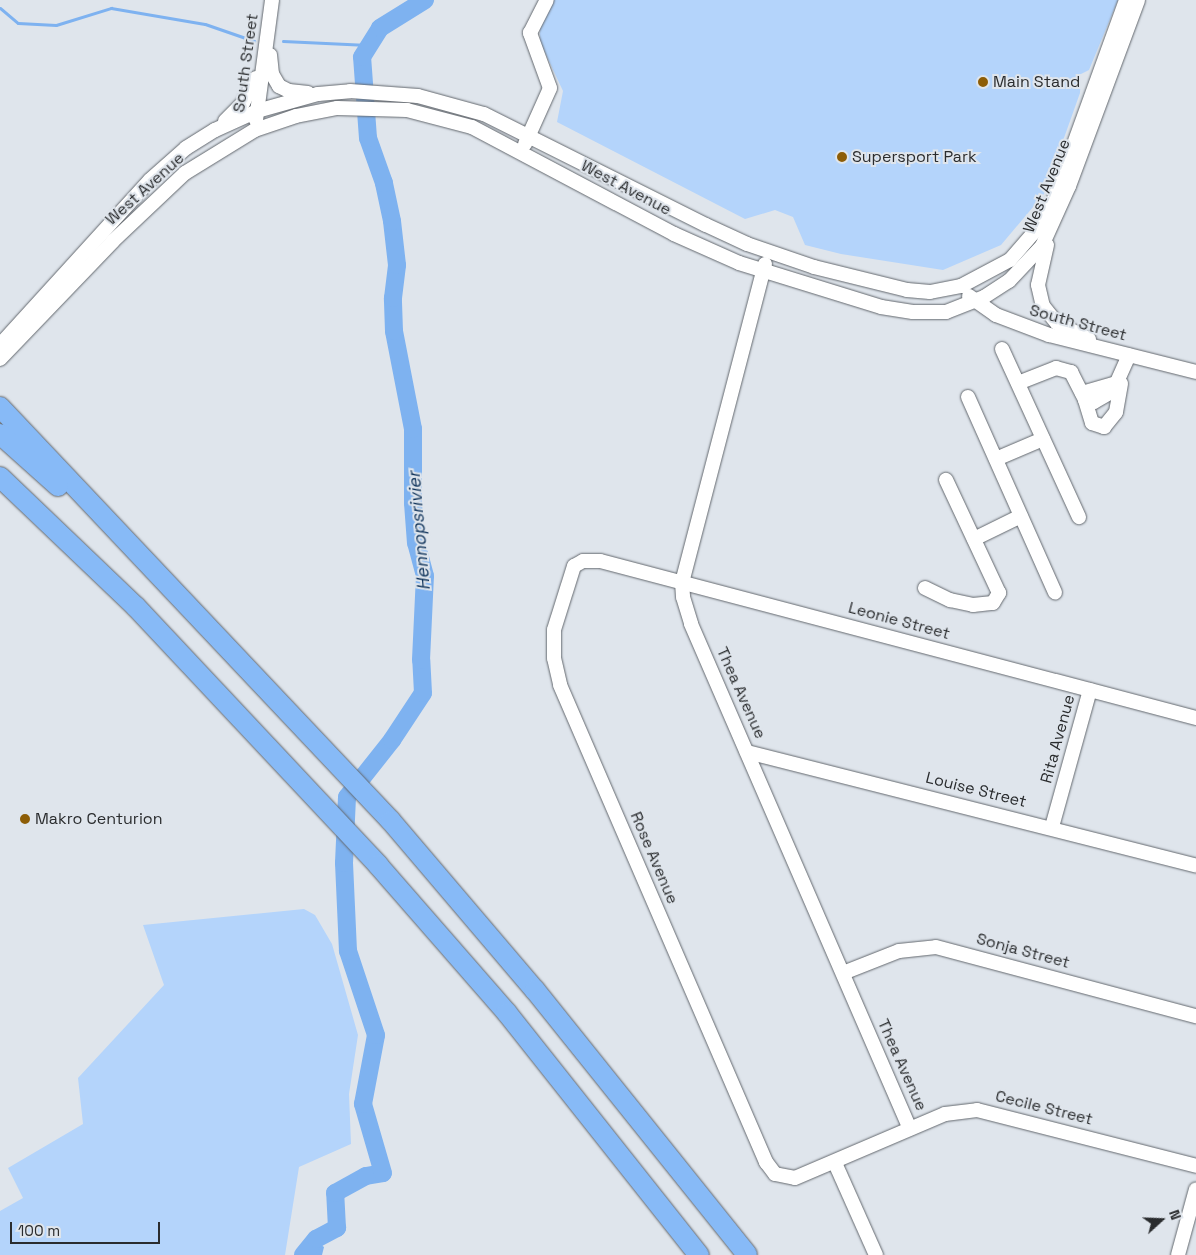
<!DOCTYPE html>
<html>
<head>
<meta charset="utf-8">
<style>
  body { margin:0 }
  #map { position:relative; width:1196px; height:1255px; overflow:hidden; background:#dfe5ec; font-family:"Space Grotesk",sans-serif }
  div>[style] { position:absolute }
  .green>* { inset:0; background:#b4d4fb }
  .water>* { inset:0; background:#7eb2f0 }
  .stream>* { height:3px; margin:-1.5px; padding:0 1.5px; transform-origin:1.5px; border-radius:1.5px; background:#7eb2f0 }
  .river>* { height:18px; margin:-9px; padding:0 9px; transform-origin:9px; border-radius:9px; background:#7eb2f0 }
  .roads { filter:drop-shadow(0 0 1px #63686e) drop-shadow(0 0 1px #63686e) }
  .minor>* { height:14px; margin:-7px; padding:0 7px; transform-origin:7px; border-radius:7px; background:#fff }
  .highway>* { height:20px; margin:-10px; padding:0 10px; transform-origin:10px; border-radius:10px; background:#87baf7 }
  .dots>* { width:14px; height:14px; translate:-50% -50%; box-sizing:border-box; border:2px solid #dfe5ec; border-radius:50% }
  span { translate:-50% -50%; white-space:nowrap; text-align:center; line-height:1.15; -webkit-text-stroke:4px #dfe5ec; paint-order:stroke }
  .street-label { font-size:16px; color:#2a2c2e }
  .poi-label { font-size:16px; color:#2a2c2e }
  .left { translate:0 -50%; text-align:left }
  .water-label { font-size:18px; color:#0e325a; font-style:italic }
  .north { position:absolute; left:1136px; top:1195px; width:50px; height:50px; -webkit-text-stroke:4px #dfe5ec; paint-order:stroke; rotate:70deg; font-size:14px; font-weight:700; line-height:20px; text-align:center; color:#2a2c2e }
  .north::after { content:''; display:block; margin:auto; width:18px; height:22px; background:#2a2c2e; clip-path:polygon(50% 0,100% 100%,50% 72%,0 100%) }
  .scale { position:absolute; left:10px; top:1222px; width:150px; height:22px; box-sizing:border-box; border:2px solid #2a2c2e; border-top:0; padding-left:6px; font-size:15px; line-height:18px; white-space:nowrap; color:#2a2c2e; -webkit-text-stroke:4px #dfe5ec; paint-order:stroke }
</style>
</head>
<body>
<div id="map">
  <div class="green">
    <i style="clip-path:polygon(553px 0,1118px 0,1089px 70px,1081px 74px,1080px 93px,1044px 194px,1001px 245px,943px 270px,841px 254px,805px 245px,793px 217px,775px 210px,745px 219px,557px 122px,563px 91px,540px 42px,540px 28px)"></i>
    <i style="clip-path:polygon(304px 909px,315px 915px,332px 944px,358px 1035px,349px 1094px,351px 1144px,299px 1167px,285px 1255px,0 1255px,0 1211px,23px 1198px,8px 1168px,83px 1124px,78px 1078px,164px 985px,143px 925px)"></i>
  </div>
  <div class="water">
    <i style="clip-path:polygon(311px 1238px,324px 1247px,322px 1255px,297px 1255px)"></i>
  </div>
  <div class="stream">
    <i style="left:0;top:8px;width:23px;rotate:40deg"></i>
    <i style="left:18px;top:23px;width:38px;rotate:3deg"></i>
    <i style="left:56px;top:25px;width:58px;rotate:-17.2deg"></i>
    <i style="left:111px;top:8px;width:95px;rotate:9.7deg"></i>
    <i style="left:205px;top:24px;width:52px;rotate:19.1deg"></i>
    <i style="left:283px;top:41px;width:85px;rotate:2.7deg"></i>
  </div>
  <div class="river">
    <i style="left:303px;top:1255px;width:21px;rotate:-51deg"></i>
    <i style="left:316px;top:1239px;width:24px;rotate:-28deg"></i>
    <i style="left:337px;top:1228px;width:35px;rotate:-93deg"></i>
    <i style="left:335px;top:1193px;width:35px;rotate:-29deg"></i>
    <i style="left:366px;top:1176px;width:17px;rotate:-10deg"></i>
    <i style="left:383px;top:1173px;width:72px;rotate:-106.2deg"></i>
    <i style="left:363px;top:1104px;width:70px;rotate:-79.3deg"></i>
    <i style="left:376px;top:1035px;width:89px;rotate:-108.4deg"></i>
    <i style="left:348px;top:951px;width:88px;rotate:-92.6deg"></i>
    <i style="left:344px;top:863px;width:66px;rotate:-87.4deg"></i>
    <i style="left:347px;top:797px;width:73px;rotate:-51.7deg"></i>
    <i style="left:392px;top:740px;width:56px;rotate:-56.6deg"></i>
    <i style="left:423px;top:693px;width:33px;rotate:-93deg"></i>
    <i style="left:421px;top:660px;width:84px;rotate:-87.3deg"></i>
    <i style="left:425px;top:576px;width:34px;rotate:-105deg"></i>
    <i style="left:416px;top:543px;width:40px;rotate:-94.3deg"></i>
    <i style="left:413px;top:503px;width:74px;rotate:-90deg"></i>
    <i style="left:413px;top:429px;width:100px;rotate:-101deg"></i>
    <i style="left:394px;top:331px;width:33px;rotate:-92deg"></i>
    <i style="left:393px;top:298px;width:33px;rotate:-83deg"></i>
    <i style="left:397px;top:265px;width:44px;rotate:-96.5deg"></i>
    <i style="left:392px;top:221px;width:39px;rotate:-102deg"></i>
    <i style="left:384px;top:183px;width:48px;rotate:-109.6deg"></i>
    <i style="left:368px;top:138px;width:81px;rotate:-94.2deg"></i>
    <i style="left:362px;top:57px;width:34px;rotate:-58deg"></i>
    <i style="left:380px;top:28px;width:53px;rotate:-31.9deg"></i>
  </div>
  <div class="roads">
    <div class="minor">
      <i style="left:270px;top:55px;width:19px;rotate:84deg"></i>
      <i style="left:272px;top:74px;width:14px;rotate:60deg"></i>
      <i style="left:279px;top:86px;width:11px;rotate:27deg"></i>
      <i style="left:289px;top:91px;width:19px;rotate:6deg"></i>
      <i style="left:256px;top:120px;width:121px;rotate:-82.4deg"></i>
      <i style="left:225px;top:121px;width:25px;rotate:-45deg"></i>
      <i style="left:243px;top:103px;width:28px;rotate:-63deg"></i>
      <i style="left:525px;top:144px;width:61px;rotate:-65.9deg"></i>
      <i style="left:550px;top:88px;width:59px;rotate:-110deg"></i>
      <i style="left:530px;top:33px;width:37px;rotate:-63deg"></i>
      <i style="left:1047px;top:245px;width:41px;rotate:102.7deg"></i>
      <i style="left:1038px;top:285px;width:22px;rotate:77deg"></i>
      <i style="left:1043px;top:306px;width:22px;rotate:51deg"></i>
      <i style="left:1057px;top:323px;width:36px;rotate:27deg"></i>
      <i style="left:765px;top:264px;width:329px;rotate:104.6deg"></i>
      <i style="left:682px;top:582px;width:15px;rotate:86deg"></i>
      <i style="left:683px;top:597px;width:28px;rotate:73deg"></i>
      <i style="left:691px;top:624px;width:550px;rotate:66.56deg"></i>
      <i style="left:969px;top:296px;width:33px;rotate:35deg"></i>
      <i style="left:996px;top:315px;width:57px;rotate:20.7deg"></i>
      <i style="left:1049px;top:335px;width:152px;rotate:14.1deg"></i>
      <i style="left:0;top:345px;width:223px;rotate:-47.7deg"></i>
      <i style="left:150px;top:180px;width:48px;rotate:-41.6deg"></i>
      <i style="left:186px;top:148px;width:34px;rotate:-32deg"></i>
      <i style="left:215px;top:130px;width:46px;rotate:-24.3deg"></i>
      <i style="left:257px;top:111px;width:63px;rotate:-15.6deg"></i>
      <i style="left:318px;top:94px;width:32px;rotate:-5deg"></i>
      <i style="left:350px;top:91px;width:68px;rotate:4.2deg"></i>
      <i style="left:418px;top:96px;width:68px;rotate:15.3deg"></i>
      <i style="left:484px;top:114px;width:248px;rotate:26.6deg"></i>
      <i style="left:706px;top:225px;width:45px;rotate:24.9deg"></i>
      <i style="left:747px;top:244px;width:71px;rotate:18.9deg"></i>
      <i style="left:814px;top:267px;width:96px;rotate:13.9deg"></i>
      <i style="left:907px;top:290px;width:23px;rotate:5deg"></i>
      <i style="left:930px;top:292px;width:32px;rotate:-11deg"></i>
      <i style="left:961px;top:286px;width:55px;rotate:-28deg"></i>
      <i style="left:1010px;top:260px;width:49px;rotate:-49.1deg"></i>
      <i style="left:1042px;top:223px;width:27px;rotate:-63deg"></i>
      <i style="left:1054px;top:199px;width:212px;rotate:-70.1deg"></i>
      <i style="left:1002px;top:349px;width:185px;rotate:65.4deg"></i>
      <i style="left:0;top:359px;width:163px;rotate:-46.2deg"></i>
      <i style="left:113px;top:241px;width:99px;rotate:-43.4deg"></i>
      <i style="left:185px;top:173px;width:82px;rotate:-31.6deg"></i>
      <i style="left:255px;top:130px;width:43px;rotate:-18.9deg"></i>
      <i style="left:296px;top:116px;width:42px;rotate:-11deg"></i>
      <i style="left:337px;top:108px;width:70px;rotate:1.6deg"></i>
      <i style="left:407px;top:110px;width:67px;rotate:14.7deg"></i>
      <i style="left:472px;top:127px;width:229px;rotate:27.9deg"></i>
      <i style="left:674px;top:234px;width:71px;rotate:24deg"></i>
      <i style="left:739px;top:263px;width:149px;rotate:17.2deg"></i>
      <i style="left:881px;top:307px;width:32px;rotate:9deg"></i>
      <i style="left:913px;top:312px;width:33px"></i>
      <i style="left:946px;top:312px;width:41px;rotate:-21.5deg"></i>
      <i style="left:984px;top:297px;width:30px;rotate:-33deg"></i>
      <i style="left:1009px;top:281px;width:48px;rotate:-46.7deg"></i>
      <i style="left:1042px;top:246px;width:66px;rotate:-65.8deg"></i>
      <i style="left:1069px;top:186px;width:198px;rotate:-69.6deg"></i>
      <i style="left:1018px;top:383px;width:41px;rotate:-21.5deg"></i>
      <i style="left:1056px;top:368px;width:16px;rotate:15deg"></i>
      <i style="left:1071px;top:372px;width:31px;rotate:63deg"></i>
      <i style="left:1085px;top:400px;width:9px;rotate:13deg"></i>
      <i style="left:1094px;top:402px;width:22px;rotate:-30deg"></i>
      <i style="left:1113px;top:391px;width:39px;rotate:-66deg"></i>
      <i style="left:1082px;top:393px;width:36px;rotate:-16deg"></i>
      <i style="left:968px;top:397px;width:214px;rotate:66deg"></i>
      <i style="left:1085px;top:400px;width:24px;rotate:73deg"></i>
      <i style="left:1092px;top:423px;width:13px;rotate:18deg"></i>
      <i style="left:1104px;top:427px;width:19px;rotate:-51deg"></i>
      <i style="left:1116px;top:412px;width:29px;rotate:-80deg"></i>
      <i style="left:996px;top:459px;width:51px;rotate:-23.1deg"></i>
      <i style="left:974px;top:539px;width:52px;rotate:-26.1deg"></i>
      <i style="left:925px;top:588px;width:28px;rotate:26deg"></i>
      <i style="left:950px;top:600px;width:24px;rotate:12deg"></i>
      <i style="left:973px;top:605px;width:20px;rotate:-6deg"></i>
      <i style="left:993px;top:603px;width:12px;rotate:-59deg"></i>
      <i style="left:999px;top:593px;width:125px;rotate:-115.1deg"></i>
      <i style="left:1196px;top:718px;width:616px;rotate:-165.24deg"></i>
      <i style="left:600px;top:561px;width:17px;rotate:180deg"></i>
      <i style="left:583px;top:561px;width:10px;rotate:151deg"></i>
      <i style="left:574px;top:566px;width:67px;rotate:107.4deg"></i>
      <i style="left:554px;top:630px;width:28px;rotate:90deg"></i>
      <i style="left:554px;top:658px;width:28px;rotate:77deg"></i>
      <i style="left:560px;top:685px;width:520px;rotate:66.64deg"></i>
      <i style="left:766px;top:1162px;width:15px;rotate:53deg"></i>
      <i style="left:775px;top:1174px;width:20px;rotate:11deg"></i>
      <i style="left:795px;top:1178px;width:163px;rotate:-23.1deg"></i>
      <i style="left:945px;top:1114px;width:32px;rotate:-7deg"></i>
      <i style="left:977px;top:1110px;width:226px;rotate:14.3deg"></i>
      <i style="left:747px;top:752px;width:463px;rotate:14.2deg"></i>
      <i style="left:1052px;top:827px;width:142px;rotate:-74.5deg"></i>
      <i style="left:843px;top:973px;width:60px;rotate:-21.4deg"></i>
      <i style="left:899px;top:951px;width:37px;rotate:-6deg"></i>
      <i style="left:936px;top:947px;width:269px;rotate:14.9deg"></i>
      <i style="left:835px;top:1163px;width:101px;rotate:66deg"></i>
      <i style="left:1178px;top:1255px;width:68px;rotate:-74.7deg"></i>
    </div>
    <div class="highway">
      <i style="left:0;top:407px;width:569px;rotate:46.64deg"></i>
      <i style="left:391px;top:821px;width:222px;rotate:49.6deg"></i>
      <i style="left:535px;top:990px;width:339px;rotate:51.3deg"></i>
      <i style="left:0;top:434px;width:78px;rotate:41.9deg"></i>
      <i style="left:0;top:477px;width:188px;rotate:43.7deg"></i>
      <i style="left:136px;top:607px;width:354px;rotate:46.8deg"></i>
      <i style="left:378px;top:865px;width:196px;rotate:48.9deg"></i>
      <i style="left:507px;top:1013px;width:309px;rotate:51.6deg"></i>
    </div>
  </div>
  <div class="dots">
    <i style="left:983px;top:82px;background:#8d5d06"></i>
    <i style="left:842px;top:157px;background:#8d5d06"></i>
    <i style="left:25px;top:819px;background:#8d5d06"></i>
  </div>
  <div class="street-label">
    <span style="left:246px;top:63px;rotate:-82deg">South Street</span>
    <span style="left:1047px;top:186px;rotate:-68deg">West Avenue</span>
    <span style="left:626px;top:188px;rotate:28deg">West Avenue</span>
    <span style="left:145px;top:189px;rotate:-42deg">West Avenue</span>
    <span style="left:1078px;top:323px;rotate:15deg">South Street</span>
    <span style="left:899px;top:621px;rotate:15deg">Leonie Street</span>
    <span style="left:741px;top:693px;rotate:66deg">Thea Avenue</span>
    <span style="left:1058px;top:739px;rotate:-75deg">Rita Avenue</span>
    <span style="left:976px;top:790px;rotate:14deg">Louise Street</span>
    <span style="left:654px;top:858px;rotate:67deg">Rose Avenue</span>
    <span style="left:1023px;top:951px;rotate:15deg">Sonja Street</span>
    <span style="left:902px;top:1065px;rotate:66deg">Thea Avenue</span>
    <span style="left:1044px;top:1108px;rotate:14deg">Cecile Street</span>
  </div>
  <div class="poi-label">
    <span class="left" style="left:993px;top:82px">Main Stand</span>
    <span class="left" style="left:852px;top:157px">Supersport Park</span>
    <span class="left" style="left:35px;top:819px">Makro Centurion</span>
  </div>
  <div class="water-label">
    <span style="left:419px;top:531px;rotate:-95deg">Hennopsrivier</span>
  </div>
  <div class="north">N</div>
  <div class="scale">100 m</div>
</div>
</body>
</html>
